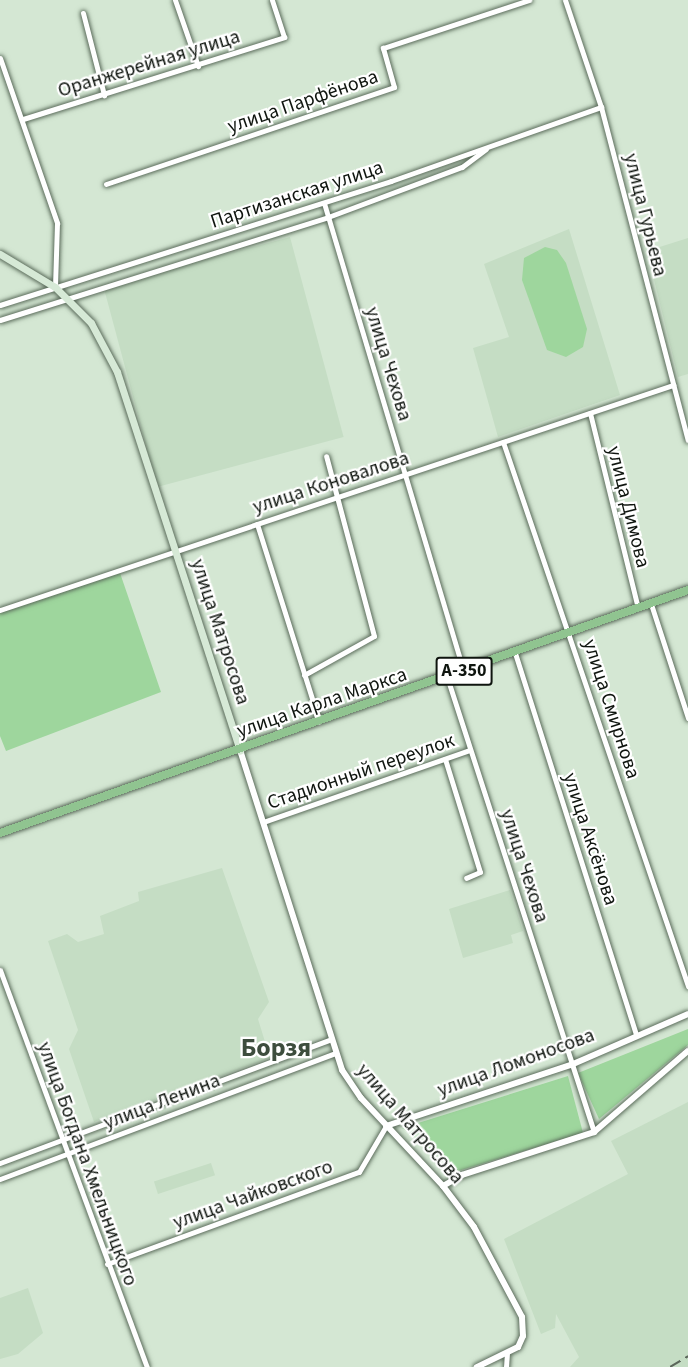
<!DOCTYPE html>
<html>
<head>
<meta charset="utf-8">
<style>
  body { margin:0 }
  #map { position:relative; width:688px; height:1367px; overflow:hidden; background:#d4e7d3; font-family:"Source Sans 3",sans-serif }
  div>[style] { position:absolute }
  .built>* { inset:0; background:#c5ddc4; transform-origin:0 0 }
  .green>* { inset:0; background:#9ed69d }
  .roads { filter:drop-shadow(0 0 2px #5b6c5b) drop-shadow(0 0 2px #5b6c5b) }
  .minor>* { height:5px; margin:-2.5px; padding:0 2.5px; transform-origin:2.5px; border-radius:2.5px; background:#fff }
  .tertiary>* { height:6px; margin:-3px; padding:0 3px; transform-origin:3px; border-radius:3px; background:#fff }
  .secondary>* { height:7px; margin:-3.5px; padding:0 3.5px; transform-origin:3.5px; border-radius:3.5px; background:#d6e9d6 }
  .trunk>* { height:8px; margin:-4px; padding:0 4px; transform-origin:4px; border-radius:4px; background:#90c490 }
  .rail>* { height:1.5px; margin-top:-0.75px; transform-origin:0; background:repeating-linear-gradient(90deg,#5c675b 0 12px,transparent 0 18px) }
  span { translate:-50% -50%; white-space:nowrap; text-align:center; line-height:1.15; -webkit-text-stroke:4.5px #fff; paint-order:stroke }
  .shield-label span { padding:2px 4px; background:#fff; border:2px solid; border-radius:4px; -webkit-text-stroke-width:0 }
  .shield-label { font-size:18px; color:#0f150f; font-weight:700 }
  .street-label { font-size:20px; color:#0f150f }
  .district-label { font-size:26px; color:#3d4d3d; font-weight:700 }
</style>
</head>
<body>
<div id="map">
  <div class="built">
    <i style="clip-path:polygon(569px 229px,620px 395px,498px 437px,473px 348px,509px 337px,484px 264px)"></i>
    <i style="left:290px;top:237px;width:207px;height:193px;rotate:75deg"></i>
    <i style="clip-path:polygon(688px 238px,688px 374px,678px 377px,647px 251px)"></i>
    <i style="clip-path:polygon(222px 868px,269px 1002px,258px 1019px,270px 1058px,94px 1122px,69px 1049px,78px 1030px,48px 941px,67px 934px,78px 942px,104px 934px,100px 916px,139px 901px,138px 892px)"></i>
    <i style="clip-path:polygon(510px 890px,523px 931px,511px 935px,513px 943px,463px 958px,449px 909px)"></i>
    <i style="clip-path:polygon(688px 1102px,688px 1367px,570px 1367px,579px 1357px,556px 1314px,555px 1328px,541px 1334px,504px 1239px,628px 1174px,611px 1141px)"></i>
    <i style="left:211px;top:1163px;width:13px;height:60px;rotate:72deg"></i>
    <i style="clip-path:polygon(28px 1288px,43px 1333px,18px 1354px,0 1359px,0 1298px)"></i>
  </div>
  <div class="green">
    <i style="clip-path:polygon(545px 247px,557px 250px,566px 263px,587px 329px,583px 347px,566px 357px,547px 350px,522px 280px,524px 258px)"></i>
    <i style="clip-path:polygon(120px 573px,161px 692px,6px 751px,0 736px,0 613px)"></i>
    <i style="clip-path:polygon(688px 1029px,688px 1045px,599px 1119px,578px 1073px)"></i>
    <i style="clip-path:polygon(568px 1076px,583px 1133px,458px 1171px,402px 1128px)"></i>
  </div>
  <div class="roads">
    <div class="minor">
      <i style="left:175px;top:0;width:70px;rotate:70.8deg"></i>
      <i style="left:565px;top:0;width:113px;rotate:71.4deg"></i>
      <i style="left:601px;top:107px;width:344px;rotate:75.4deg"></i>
      <i style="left:83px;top:13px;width:85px;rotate:75.6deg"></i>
      <i style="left:0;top:58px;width:175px;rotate:70.9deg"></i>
      <i style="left:57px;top:223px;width:64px;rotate:91.8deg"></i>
      <i style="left:23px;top:119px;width:274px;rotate:-17.4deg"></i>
      <i style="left:284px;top:37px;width:39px;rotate:-108deg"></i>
      <i style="left:106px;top:184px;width:304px;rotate:-18.6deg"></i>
      <i style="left:394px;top:87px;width:41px;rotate:-105.8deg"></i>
      <i style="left:383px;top:48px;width:154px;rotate:-18.2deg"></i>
      <i style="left:324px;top:203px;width:487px;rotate:73.4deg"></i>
      <i style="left:0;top:305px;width:410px;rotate:-17.6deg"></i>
      <i style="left:391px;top:181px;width:223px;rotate:-19.4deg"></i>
      <i style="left:0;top:320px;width:344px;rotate:-17.4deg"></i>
      <i style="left:328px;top:217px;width:143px;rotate:-20.5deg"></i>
      <i style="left:462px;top:167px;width:30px;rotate:-37deg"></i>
      <i style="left:590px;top:413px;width:201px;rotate:76.2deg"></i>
      <i style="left:503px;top:442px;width:575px;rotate:71.22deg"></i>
      <i style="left:257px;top:524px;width:207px;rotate:72.5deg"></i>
      <i style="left:651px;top:604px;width:120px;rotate:72deg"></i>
      <i style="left:0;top:610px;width:710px;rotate:-18.49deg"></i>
      <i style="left:515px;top:653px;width:400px;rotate:72.4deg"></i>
      <i style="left:304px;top:675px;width:80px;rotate:-29.1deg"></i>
      <i style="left:374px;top:636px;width:186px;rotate:-104.9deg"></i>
      <i style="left:447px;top:677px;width:478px;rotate:72.1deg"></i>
      <i style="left:445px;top:759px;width:118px;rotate:72.8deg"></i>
      <i style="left:480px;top:872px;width:15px;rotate:157deg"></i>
      <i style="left:263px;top:822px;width:219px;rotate:-19.2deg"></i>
      <i style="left:0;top:970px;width:423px;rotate:69.7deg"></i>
      <i style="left:0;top:1163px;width:353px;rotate:-20.5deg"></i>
      <i style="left:0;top:1179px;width:358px;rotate:-20.6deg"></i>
      <i style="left:107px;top:1264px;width:268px;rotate:-20.1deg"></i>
      <i style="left:359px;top:1172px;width:53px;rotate:-59.6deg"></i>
      <i style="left:506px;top:1367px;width:14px;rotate:-86deg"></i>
    </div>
    <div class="tertiary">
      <i style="left:240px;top:750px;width:336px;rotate:72.3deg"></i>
      <i style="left:342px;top:1070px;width:34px;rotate:56deg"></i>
      <i style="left:361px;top:1098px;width:120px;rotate:47deg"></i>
      <i style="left:443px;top:1186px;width:51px;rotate:52.9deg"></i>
      <i style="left:474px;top:1227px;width:102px;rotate:61.9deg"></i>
      <i style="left:522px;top:1317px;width:19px;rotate:87deg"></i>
      <i style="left:523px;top:1336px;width:12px;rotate:114deg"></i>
      <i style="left:518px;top:1347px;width:46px;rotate:154deg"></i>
      <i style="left:386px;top:1126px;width:197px;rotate:-18.3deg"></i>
      <i style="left:573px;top:1064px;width:125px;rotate:-23.5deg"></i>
      <i style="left:443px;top:1186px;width:22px;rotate:-30deg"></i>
      <i style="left:462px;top:1175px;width:139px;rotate:-18deg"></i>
      <i style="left:594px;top:1132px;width:124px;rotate:-40.8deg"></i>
    </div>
    <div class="secondary">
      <i style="left:0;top:254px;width:64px;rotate:31deg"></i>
      <i style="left:55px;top:287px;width:51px;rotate:45deg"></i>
      <i style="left:91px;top:323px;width:55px;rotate:62deg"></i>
      <i style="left:117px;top:372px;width:398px;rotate:72deg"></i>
    </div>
    <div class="trunk">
      <i style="left:0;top:833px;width:730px;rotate:-19.45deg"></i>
    </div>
  </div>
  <div class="rail">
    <i style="left:670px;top:1367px;width:21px;rotate:-31deg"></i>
  </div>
  <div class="shield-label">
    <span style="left:464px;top:671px">А-350</span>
  </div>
  <div class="street-label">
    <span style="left:149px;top:64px;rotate:-17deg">Оранжерейная улица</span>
    <span style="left:303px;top:102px;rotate:-19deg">улица Парфёнова</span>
    <span style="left:297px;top:195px;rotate:-18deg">Партизанская улица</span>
    <span style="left:645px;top:215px;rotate:76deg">улица Гурьева</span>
    <span style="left:388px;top:364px;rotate:73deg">улица Чехова</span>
    <span style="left:331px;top:483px;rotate:-18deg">улица Коновалова</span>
    <span style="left:628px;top:507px;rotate:76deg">улица Димова</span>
    <span style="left:220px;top:632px;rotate:72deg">улица Матросова</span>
    <span style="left:322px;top:703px;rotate:-19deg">улица Карла Маркса</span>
    <span style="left:611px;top:709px;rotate:72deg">улица Смирнова</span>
    <span style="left:361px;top:772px;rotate:-19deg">Стадионный переулок</span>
    <span style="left:590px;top:839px;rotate:72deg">улица Аксёнова</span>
    <span style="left:524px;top:866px;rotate:72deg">улица Чехова</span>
    <span style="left:516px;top:1063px;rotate:-20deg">улица Ломоносова</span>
    <span style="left:162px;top:1102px;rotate:-21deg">улица Ленина</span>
    <span style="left:410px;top:1124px;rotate:49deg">улица Матросова</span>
    <span style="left:87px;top:1164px;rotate:70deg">улица Богдана Хмельницкого</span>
    <span style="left:253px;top:1195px;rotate:-20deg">улица Чайковского</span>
  </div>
  <div class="district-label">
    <span style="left:276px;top:1048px">Борзя</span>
  </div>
</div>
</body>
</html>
